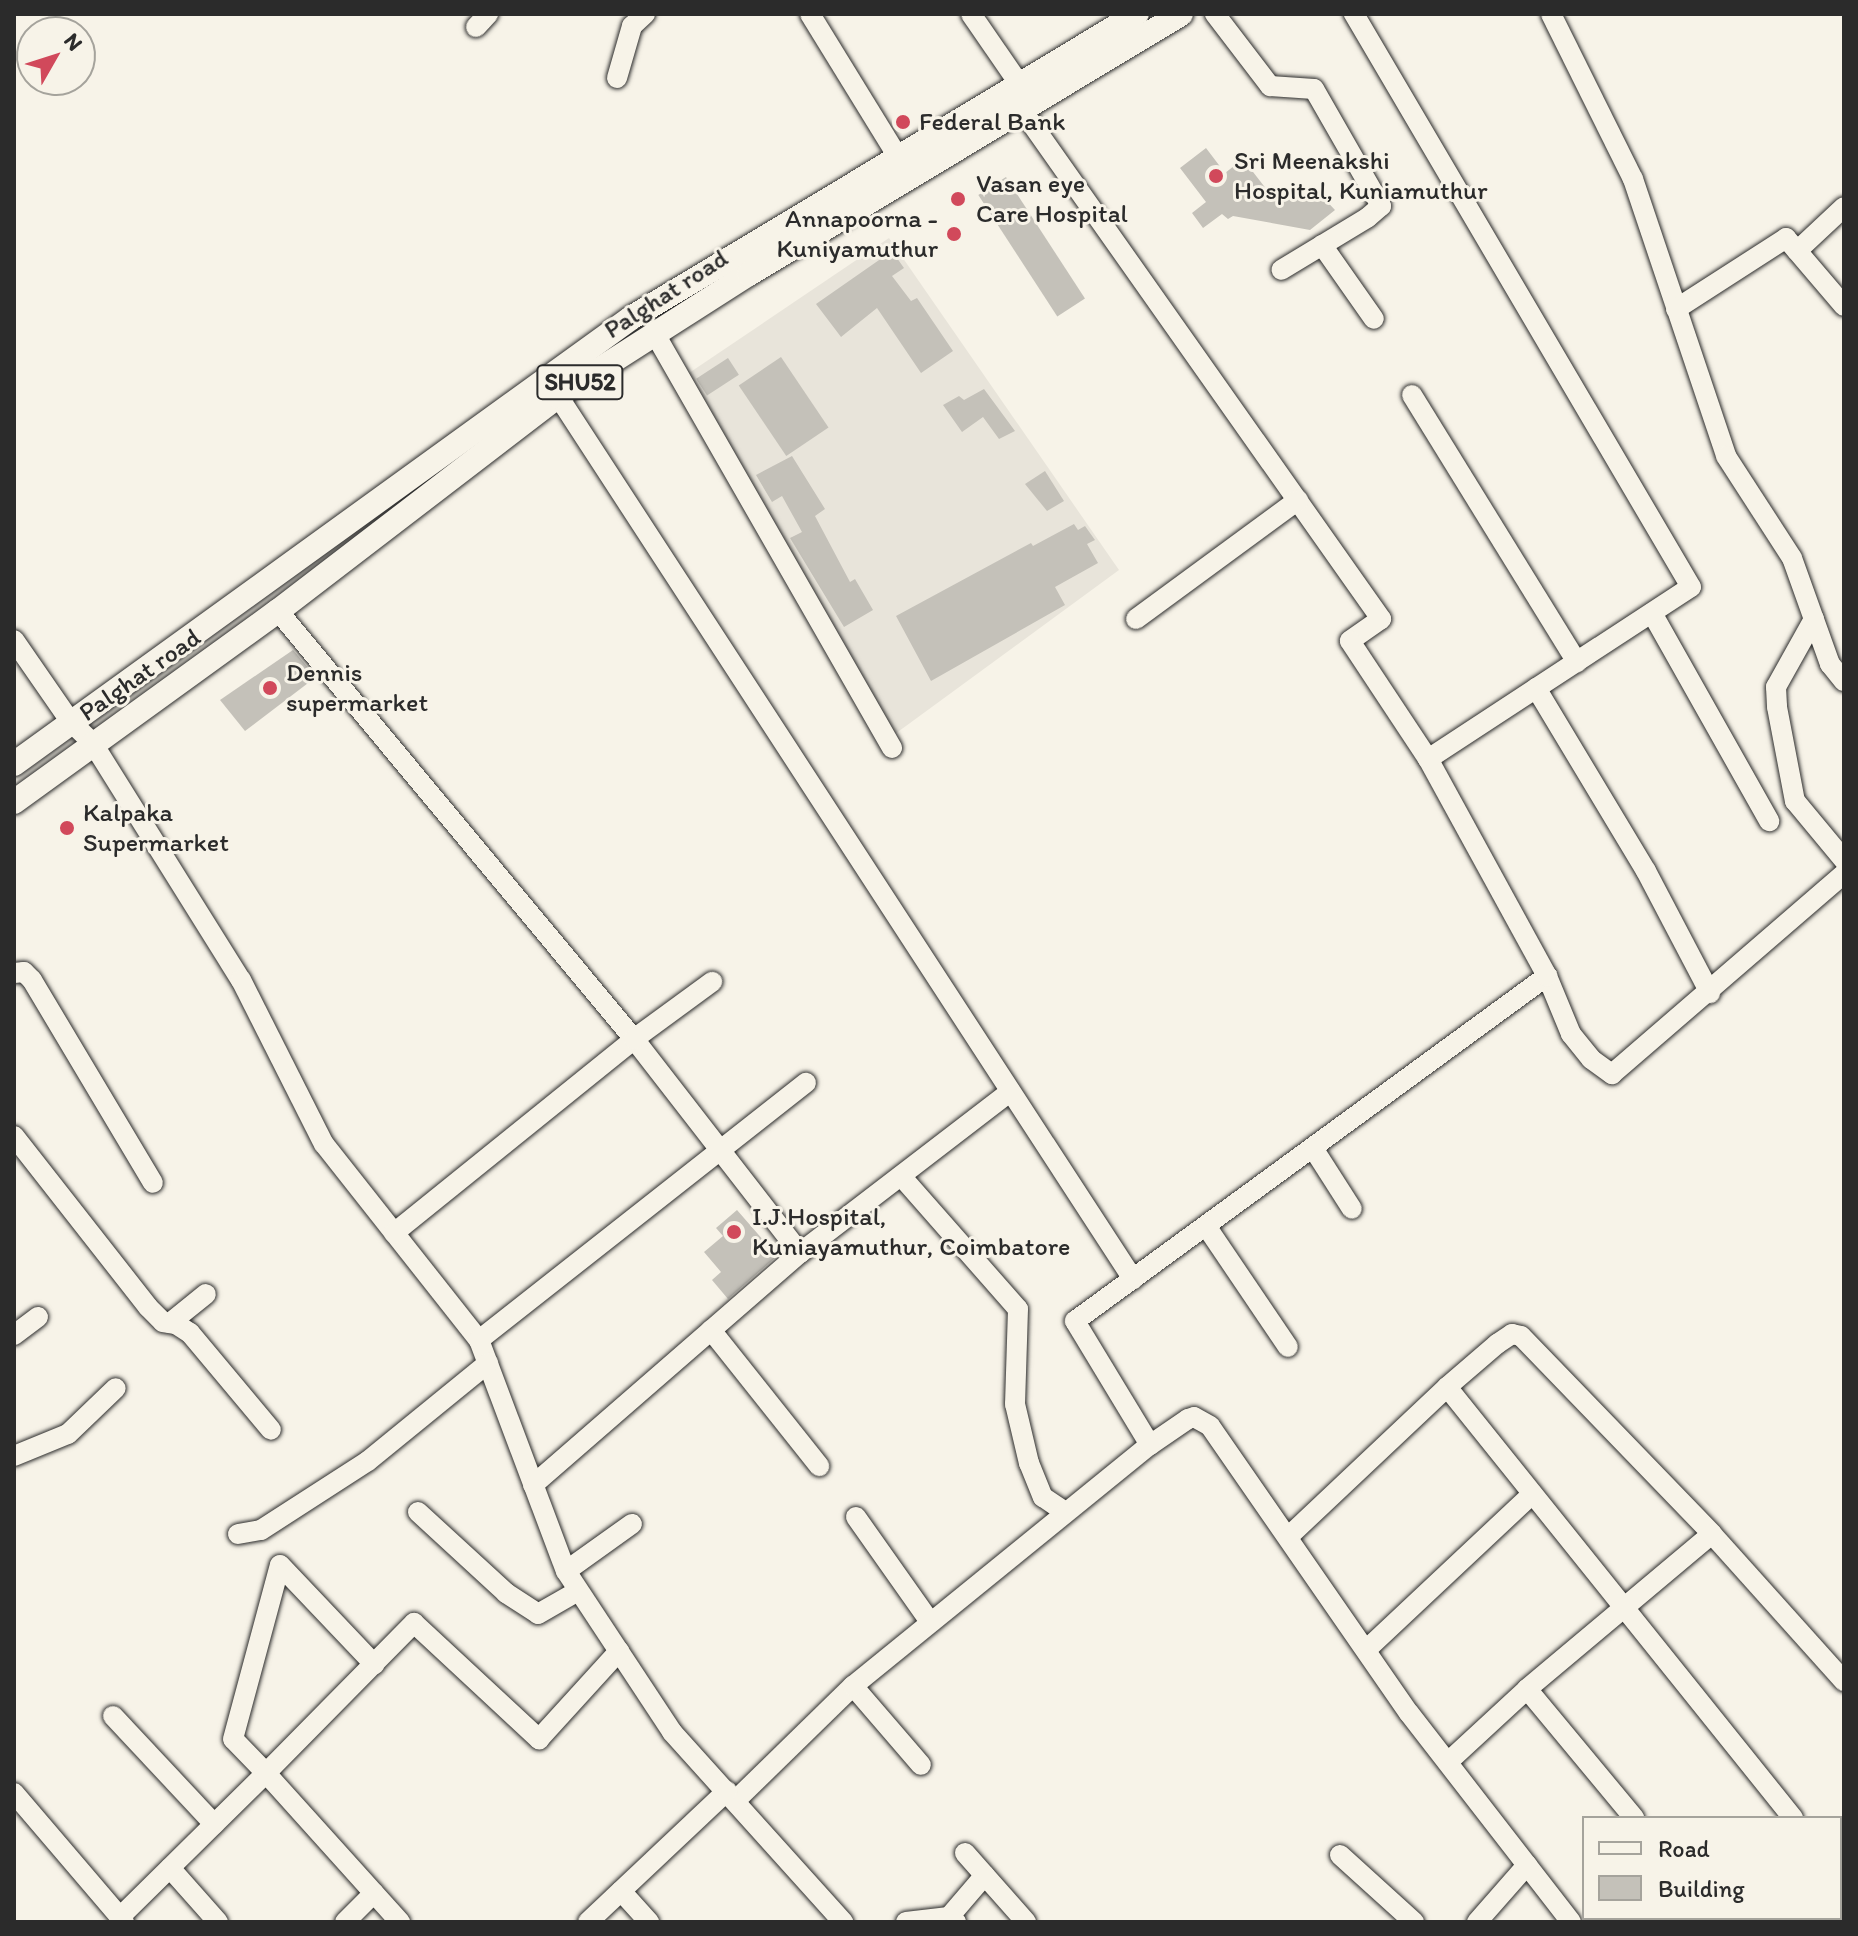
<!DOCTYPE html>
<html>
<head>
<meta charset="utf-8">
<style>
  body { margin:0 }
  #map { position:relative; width:1858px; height:1936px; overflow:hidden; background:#f7f3e8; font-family:Itim,sans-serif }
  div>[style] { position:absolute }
  .built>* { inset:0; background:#e8e4da }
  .building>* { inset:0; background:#c4c1b9; transform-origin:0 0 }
  .roads { filter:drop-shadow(0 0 2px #2b2b2b) drop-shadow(0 0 2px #2b2b2b) }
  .minor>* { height:20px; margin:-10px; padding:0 10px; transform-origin:10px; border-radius:10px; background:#f7f3e8 }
  .major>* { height:24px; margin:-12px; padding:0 12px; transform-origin:12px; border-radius:12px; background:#f7f3e8 }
  .dots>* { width:22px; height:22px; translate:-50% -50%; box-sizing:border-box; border:4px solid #f7f3e8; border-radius:50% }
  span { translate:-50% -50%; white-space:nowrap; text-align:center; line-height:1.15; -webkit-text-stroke:6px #f7f3e8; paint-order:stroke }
  .shield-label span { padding:2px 6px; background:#f7f3e8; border:2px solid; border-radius:6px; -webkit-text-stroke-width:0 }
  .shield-label { font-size:24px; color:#2b2b2b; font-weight:700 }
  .poi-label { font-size:26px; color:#2b2b2b }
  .left { translate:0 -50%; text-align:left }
  .right { translate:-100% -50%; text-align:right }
  .street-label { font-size:26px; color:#2b2b2b }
  .frame { position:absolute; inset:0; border:16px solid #2b2b2b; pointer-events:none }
  .legend { position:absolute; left:1582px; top:1816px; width:260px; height:104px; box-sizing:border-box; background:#f7f3e8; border:2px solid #a5a39c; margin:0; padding:10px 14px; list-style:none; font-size:24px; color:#2b2b2b }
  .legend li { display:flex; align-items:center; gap:16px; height:40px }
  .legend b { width:40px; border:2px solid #a5a39c }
  .north { position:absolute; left:16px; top:16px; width:80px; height:80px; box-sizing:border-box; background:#f7f3e8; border:2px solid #a5a39c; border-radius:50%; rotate:51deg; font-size:22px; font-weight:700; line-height:32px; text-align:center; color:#2b2b2b }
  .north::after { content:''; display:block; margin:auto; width:28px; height:36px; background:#d1495b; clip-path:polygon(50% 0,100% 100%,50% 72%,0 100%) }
</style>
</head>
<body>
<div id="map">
  <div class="built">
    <i style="clip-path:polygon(889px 238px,1119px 570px,895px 734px,689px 373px)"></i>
  </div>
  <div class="building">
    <i style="clip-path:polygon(1206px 148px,1225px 173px,1243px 159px,1267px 190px,1272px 185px,1281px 195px,1288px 189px,1295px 197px,1302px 191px,1310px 200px,1318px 192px,1335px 210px,1310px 230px,1233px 216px,1228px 219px,1222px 214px,1203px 228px,1192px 213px,1206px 202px,1180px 168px)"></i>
    <i style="left:1006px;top:177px;width:145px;height:33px;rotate:57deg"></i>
    <i style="clip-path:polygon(892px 251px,904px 268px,892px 276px,911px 301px,917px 298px,953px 351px,921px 373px,877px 308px,841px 337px,816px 304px)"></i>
    <i style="left:781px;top:357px;width:85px;height:51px;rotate:56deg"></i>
    <i style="left:728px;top:358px;width:20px;height:38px;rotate:57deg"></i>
    <i style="clip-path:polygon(984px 389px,1015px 431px,999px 439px,983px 417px,962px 432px,943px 405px,959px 396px,964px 400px)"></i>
    <i style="clip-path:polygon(792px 456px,825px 509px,815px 516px,850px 582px,855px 579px,873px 610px,844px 627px,790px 538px,802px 532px,782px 496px,772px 502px,756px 475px)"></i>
    <i style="clip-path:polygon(1045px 471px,1064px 501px,1047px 511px,1025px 484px)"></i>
    <i style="clip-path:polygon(1074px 524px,1078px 530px,1085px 526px,1095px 540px,1087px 544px,1098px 563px,1055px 587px,1065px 605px,931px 681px,896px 616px,1031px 543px,1033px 546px)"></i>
    <i style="clip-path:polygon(293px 650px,316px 677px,245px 731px,220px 700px)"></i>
    <i style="clip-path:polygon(737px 1210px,777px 1256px,728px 1299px,712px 1280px,721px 1272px,704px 1252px,723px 1236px,716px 1228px)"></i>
  </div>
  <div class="roads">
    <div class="minor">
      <i style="left:810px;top:14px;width:183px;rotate:58.4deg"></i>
      <i style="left:971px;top:14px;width:86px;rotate:55.4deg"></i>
      <i style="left:1215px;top:14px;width:91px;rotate:52.6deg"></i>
      <i style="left:1270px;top:86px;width:44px;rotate:3.9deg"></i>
      <i style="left:1314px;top:89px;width:135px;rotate:60.2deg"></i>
      <i style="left:1381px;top:206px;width:18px;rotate:139deg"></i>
      <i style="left:1367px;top:218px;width:100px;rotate:148.8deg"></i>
      <i style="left:1551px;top:14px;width:184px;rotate:63.6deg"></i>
      <i style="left:1633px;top:179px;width:292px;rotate:71.4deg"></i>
      <i style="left:1726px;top:456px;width:121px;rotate:57.1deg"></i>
      <i style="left:1792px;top:558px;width:113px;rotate:70.3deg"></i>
      <i style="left:1830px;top:664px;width:22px;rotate:51deg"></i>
      <i style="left:476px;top:27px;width:18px;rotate:-47deg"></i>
      <i style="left:617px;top:78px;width:54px;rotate:-73.9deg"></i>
      <i style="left:632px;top:26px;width:18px;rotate:-43deg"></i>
      <i style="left:1022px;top:110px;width:623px;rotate:54.8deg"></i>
      <i style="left:1381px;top:619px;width:38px;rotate:145deg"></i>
      <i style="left:1350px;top:641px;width:141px;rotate:56.5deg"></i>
      <i style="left:1322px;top:245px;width:90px;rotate:54.9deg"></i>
      <i style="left:1797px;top:251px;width:64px;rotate:-43.1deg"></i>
      <i style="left:1676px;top:309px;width:131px;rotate:-32.8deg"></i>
      <i style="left:1786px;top:238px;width:89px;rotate:49.5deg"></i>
      <i style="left:655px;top:334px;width:477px;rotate:60.2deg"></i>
      <i style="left:1412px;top:395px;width:314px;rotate:58.3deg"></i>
      <i style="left:558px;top:396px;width:1054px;rotate:56.93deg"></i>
      <i style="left:278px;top:611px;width:557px;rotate:50.25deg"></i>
      <i style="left:634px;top:1039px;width:271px;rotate:52.2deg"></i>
      <i style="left:800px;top:1253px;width:265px;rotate:-37.5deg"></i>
      <i style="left:1652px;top:613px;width:239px;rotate:60.6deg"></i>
      <i style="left:1136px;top:619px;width:201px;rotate:-36.3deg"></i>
      <i style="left:1814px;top:619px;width:78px;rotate:119.2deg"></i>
      <i style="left:1776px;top:687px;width:20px;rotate:87deg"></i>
      <i style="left:1777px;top:707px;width:96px;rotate:79.2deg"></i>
      <i style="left:1795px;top:801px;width:77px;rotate:50.3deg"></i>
      <i style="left:14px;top:640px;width:98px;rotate:55.3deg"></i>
      <i style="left:70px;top:721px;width:30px;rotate:44deg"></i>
      <i style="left:92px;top:742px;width:281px;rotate:58deg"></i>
      <i style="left:241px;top:980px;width:184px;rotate:63.2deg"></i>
      <i style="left:324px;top:1144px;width:250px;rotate:51.7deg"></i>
      <i style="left:479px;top:1340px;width:247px;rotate:69.4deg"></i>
      <i style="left:566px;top:1571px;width:193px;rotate:56.6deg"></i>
      <i style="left:672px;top:1732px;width:256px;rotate:48deg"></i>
      <i style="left:1536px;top:688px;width:214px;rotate:59deg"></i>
      <i style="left:1646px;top:871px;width:138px;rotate:62.3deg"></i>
      <i style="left:14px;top:973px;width:10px;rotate:-6deg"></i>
      <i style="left:24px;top:972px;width:11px;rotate:45deg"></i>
      <i style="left:32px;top:980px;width:236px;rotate:59.2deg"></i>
      <i style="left:1547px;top:976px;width:63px;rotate:67.5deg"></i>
      <i style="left:1571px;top:1034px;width:32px;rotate:51deg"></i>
      <i style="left:1591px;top:1059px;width:26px;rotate:36deg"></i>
      <i style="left:1612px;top:1074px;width:306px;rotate:-40.8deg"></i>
      <i style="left:14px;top:1136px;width:217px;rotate:51.9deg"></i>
      <i style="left:148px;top:1307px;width:21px;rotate:45deg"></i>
      <i style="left:163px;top:1322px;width:13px;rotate:9deg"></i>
      <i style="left:176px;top:1324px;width:17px;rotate:33deg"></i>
      <i style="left:190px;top:1333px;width:126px;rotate:50.1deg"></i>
      <i style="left:1313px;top:1148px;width:72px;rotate:57.4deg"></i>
      <i style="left:901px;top:1176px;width:177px;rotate:48.7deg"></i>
      <i style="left:1018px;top:1309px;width:95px;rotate:91.8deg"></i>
      <i style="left:1015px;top:1404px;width:61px;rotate:76.7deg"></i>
      <i style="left:1029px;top:1463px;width:37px;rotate:68deg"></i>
      <i style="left:1043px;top:1497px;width:27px;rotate:34deg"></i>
      <i style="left:1206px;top:1226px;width:146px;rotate:55.9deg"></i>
      <i style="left:394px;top:1233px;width:309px;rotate:-38.9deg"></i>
      <i style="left:634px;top:1039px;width:97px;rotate:-36.2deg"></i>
      <i style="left:170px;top:1323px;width:46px;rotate:-38.9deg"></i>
      <i style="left:711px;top:1330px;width:174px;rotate:51.5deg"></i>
      <i style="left:14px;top:1335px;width:30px;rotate:-37deg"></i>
      <i style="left:479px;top:1340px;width:416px;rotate:-38.2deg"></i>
      <i style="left:1447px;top:1387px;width:66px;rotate:-40.7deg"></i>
      <i style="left:1497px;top:1344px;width:18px;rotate:-34deg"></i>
      <i style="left:1512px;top:1334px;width:9px;rotate:13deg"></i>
      <i style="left:1521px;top:1336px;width:275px;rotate:46deg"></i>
      <i style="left:1712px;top:1534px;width:198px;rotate:48.1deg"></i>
      <i style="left:1150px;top:1445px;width:46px;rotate:-34.4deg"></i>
      <i style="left:1188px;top:1419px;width:6px;rotate:-18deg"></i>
      <i style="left:1194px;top:1417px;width:18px;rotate:29deg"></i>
      <i style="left:1210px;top:1426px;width:349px;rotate:55.3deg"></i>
      <i style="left:1409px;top:1713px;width:264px;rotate:52.2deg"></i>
      <i style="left:14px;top:1456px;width:58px;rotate:-22.2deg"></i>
      <i style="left:68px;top:1434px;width:66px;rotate:-43.8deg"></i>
      <i style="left:533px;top:1485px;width:354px;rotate:-41deg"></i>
      <i style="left:418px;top:1512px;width:120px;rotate:42.6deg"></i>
      <i style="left:506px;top:1593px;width:38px;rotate:33deg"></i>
      <i style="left:538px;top:1614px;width:46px;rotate:-29.9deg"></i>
      <i style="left:856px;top:1517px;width:128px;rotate:54.8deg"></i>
      <i style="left:238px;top:1534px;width:23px;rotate:-10deg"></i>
      <i style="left:261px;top:1530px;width:127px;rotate:-32.8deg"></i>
      <i style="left:368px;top:1461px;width:155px;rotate:-39.2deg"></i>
      <i style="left:1288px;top:1537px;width:219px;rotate:-43.3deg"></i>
      <i style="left:1447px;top:1387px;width:553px;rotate:51.24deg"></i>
      <i style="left:566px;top:1571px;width:81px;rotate:-35.5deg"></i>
      <i style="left:1366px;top:1650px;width:228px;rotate:-43.2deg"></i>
      <i style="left:853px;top:1686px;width:104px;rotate:49.3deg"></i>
      <i style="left:1527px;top:1689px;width:168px;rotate:50.3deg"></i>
      <i style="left:113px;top:1716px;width:148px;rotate:46.9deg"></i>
      <i style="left:1448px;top:1762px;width:108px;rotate:-42.7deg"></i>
      <i style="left:1527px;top:1689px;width:241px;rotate:-40deg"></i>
      <i style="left:14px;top:1793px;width:163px;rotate:49.5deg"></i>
      <i style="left:735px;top:1801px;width:165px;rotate:-44.3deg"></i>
      <i style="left:853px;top:1686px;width:382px;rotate:-39.1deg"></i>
      <i style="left:1150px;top:1445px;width:145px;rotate:-121.2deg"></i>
      <i style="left:1075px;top:1321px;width:585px;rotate:-36.16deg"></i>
      <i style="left:1547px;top:976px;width:247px;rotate:-118.7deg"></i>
      <i style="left:1428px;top:759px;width:314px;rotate:-33.2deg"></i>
      <i style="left:1691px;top:587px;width:665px;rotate:-120.46deg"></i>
      <i style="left:965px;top:1853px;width:92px;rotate:48.5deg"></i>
      <i style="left:1340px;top:1855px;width:100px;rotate:42.2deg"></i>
      <i style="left:170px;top:1868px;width:72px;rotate:48.4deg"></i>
      <i style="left:1840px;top:1875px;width:6px;rotate:51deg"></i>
      <i style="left:621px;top:1891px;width:42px;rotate:47.9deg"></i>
      <i style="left:949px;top:1917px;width:55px;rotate:-49.4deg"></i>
      <i style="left:1716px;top:1918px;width:5px;rotate:53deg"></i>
      <i style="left:124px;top:1922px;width:6px;rotate:-129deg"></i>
      <i style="left:120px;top:1917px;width:205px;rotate:-44.6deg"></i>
      <i style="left:266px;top:1773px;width:47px;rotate:-134.1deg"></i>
      <i style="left:233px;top:1739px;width:180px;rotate:-74.9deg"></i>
      <i style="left:280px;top:1565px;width:137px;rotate:46.5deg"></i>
      <i style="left:345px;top:1922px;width:41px;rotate:-45deg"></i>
      <i style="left:400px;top:1922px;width:200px;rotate:-132deg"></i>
      <i style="left:266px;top:1773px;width:211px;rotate:-45.4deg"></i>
      <i style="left:414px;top:1623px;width:171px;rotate:42.9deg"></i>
      <i style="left:539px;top:1739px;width:119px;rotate:-47.7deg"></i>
      <i style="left:588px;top:1922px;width:191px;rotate:-43.3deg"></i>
      <i style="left:906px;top:1922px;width:43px;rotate:-6.6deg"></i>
      <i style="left:949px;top:1917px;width:9px;rotate:36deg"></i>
      <i style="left:1477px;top:1922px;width:76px;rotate:-48.7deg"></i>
    </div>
    <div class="major">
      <i style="left:14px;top:764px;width:761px;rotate:-35.86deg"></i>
      <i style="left:631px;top:318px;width:590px;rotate:-31deg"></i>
      <i style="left:14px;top:802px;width:326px;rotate:-35.9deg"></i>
      <i style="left:278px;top:611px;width:353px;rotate:-37.5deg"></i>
      <i style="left:558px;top:396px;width:227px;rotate:-32.6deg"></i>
      <i style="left:749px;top:274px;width:504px;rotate:-31.04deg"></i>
    </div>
  </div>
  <div class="dots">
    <i style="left:903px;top:122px;background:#d1495b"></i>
    <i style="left:1216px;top:176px;background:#d1495b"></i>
    <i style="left:958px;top:199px;background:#d1495b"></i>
    <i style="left:954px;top:234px;background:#d1495b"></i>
    <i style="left:270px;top:688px;background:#d1495b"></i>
    <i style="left:67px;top:828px;background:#d1495b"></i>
    <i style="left:734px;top:1232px;background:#d1495b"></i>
  </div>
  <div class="shield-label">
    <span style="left:580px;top:382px">SHU52</span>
  </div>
  <div class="poi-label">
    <span class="left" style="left:919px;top:122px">Federal Bank</span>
    <span class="left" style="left:1234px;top:176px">Sri Meenakshi<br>Hospital, Kuniamuthur</span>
    <span class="left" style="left:976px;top:199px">Vasan eye<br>Care Hospital</span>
    <span class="right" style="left:938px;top:234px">Annapoorna -<br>Kuniyamuthur</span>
    <span class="left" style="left:286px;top:688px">Dennis<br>supermarket</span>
    <span class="left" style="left:83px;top:828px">Kalpaka<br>Supermarket</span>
    <span class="left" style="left:752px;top:1232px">I.J.Hospital,<br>Kuniayamuthur, Coimbatore</span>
  </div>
  <div class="street-label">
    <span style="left:666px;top:294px;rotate:-33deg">Palghat road</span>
    <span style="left:140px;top:675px;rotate:-35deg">Palghat road</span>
  </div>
  <div class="frame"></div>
  <ul class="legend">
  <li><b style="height:10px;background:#f7f3e8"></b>Road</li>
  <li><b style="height:22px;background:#c4c1b9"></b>Building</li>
  </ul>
  <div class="north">N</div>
</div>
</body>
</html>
